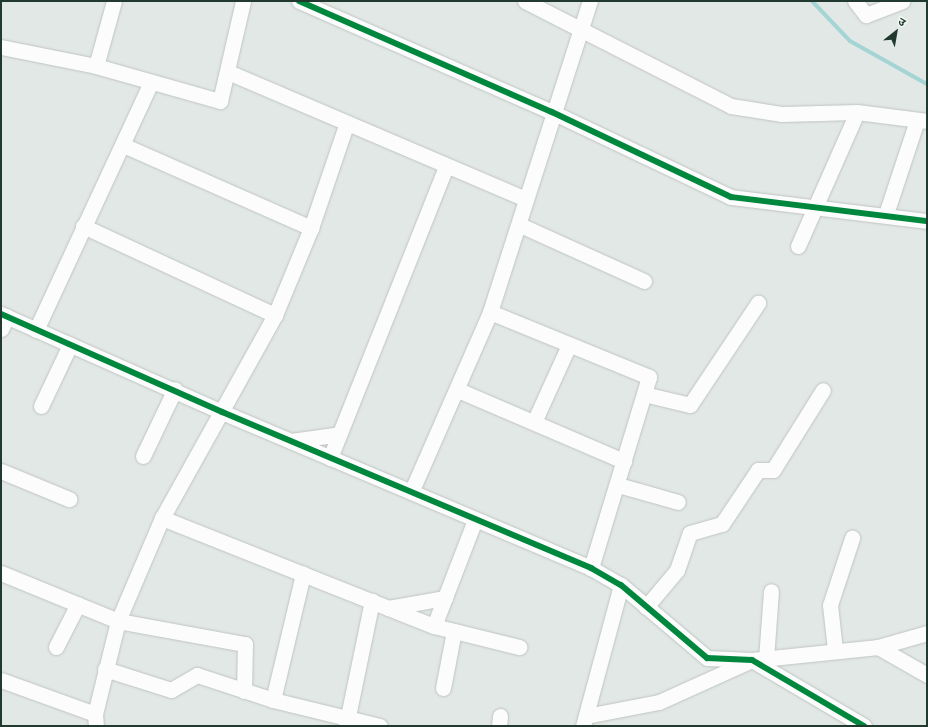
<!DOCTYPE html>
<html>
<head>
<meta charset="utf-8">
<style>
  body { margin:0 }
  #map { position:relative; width:928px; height:727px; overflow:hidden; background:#e2e8e5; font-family:Arial,"Noto Sans Devanagari",sans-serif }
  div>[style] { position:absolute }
  .stream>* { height:4px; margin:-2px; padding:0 2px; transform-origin:2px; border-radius:2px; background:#a5d4d4 }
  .roads { filter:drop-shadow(0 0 1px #bfc4c2) drop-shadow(0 0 1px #bfc4c2) }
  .minor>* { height:15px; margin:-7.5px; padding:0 7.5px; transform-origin:7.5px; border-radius:7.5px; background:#fbfcfb }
  .cycleway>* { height:6px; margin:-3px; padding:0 3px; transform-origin:3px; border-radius:3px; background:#00873e }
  span { translate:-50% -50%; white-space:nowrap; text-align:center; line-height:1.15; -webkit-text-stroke:3.5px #f0f7f3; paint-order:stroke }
  .frame { position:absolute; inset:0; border:2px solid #223930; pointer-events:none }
  .north { position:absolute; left:876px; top:12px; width:40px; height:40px; -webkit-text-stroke:3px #f0f7f3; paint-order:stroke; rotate:31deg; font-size:11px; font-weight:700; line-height:16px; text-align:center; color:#223930 }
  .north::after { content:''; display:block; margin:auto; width:14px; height:18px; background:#223930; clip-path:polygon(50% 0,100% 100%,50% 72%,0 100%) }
</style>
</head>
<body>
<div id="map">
  <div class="stream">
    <i style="left:812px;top:1px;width:55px;rotate:46.5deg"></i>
    <i style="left:850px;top:41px;width:88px;rotate:29.2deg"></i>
  </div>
  <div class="roads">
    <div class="minor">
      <i style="left:299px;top:1px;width:276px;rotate:23.7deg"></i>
      <i style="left:552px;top:112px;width:198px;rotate:25.4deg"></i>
      <i style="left:731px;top:197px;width:197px;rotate:7deg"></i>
      <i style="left:525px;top:1px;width:231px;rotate:27deg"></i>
      <i style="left:731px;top:106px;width:52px;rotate:8.9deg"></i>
      <i style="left:782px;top:114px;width:75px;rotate:-1.5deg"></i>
      <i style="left:857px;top:112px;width:71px;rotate:7.3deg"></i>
      <i style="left:855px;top:1px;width:18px;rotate:52deg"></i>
      <i style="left:866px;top:15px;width:39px;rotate:-21deg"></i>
      <i style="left:1px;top:47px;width:97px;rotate:11.3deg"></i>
      <i style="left:96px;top:66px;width:129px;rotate:15.8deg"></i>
      <i style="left:220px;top:101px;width:103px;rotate:-77deg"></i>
      <i style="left:96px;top:66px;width:67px;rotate:-74.5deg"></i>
      <i style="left:228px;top:72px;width:324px;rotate:23.1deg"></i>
      <i style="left:123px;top:145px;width:206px;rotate:23.8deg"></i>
      <i style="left:886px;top:214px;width:99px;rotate:-71.7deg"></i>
      <i style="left:520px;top:225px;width:136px;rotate:24.3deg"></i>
      <i style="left:83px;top:226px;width:212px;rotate:24.9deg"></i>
      <i style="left:798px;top:246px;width:146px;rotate:-66.2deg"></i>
      <i style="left:490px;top:312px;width:172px;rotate:22.2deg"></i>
      <i style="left:649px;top:377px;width:200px;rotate:106.9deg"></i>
      <i style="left:1px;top:314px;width:242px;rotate:23.9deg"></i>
      <i style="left:222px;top:412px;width:401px;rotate:22.9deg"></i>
      <i style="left:591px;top:568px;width:34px;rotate:30deg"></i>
      <i style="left:621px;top:585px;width:113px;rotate:40.3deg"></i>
      <i style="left:707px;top:658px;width:45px;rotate:2.5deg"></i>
      <i style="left:752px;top:660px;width:130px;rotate:30.5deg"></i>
      <i style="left:1px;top:329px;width:14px;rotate:-65deg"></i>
      <i style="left:36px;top:330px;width:271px;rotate:-65.1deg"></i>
      <i style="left:458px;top:390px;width:181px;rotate:23.2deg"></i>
      <i style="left:644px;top:394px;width:47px;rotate:13.4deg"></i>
      <i style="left:690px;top:405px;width:123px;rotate:-56.3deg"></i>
      <i style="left:41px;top:406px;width:68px;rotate:-64.6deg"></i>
      <i style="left:534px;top:422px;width:85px;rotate:-65.6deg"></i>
      <i style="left:291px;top:441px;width:49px;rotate:-8.1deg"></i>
      <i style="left:143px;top:456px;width:74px;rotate:-64.5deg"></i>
      <i style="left:330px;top:458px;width:313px;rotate:-68.3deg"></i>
      <i style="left:1px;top:471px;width:74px;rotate:22.4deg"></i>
      <i style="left:618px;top:485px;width:62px;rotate:15.8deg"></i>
      <i style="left:412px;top:490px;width:194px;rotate:-66.3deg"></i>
      <i style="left:490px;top:312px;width:327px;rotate:-72.2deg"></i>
      <i style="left:162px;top:518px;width:293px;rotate:21.7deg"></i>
      <i style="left:434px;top:626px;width:88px;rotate:13.9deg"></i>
      <i style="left:1px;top:573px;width:126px;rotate:22.3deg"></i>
      <i style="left:118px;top:621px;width:129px;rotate:10.3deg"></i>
      <i style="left:245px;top:644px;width:47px;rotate:91.2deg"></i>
      <i style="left:646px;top:607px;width:48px;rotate:-50deg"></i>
      <i style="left:677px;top:570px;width:39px;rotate:-71deg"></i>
      <i style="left:690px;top:533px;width:33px;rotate:-16deg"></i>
      <i style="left:722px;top:524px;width:65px;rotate:-56.3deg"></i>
      <i style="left:758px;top:470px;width:15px"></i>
      <i style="left:773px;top:470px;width:94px;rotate:-58deg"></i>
      <i style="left:388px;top:608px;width:58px;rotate:-10deg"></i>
      <i style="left:434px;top:626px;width:114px;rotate:-68.9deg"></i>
      <i style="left:56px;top:647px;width:48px;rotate:-62.9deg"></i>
      <i style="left:878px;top:647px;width:56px;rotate:29.7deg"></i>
      <i style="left:835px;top:650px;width:45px;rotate:-96.3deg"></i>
      <i style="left:830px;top:605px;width:71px;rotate:-71.8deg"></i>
      <i style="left:766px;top:659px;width:68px;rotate:-85.8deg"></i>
      <i style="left:105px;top:669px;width:69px;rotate:17.7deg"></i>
      <i style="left:171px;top:690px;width:30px;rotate:-30deg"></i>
      <i style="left:197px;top:675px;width:80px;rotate:18.2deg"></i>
      <i style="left:273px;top:700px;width:110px;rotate:13.7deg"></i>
      <i style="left:1px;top:680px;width:100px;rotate:19.9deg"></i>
      <i style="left:443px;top:688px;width:58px;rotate:-79.1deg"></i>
      <i style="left:273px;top:700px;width:130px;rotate:-76.6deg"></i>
      <i style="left:586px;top:716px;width:74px;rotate:-10.9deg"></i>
      <i style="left:659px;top:702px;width:102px;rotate:-24.3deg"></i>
      <i style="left:752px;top:660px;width:127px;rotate:-5.9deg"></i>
      <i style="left:878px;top:647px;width:51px;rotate:-15.9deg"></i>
      <i style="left:96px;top:726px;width:12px;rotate:-95deg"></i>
      <i style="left:95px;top:714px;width:96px;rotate:-76.1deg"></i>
      <i style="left:118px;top:621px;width:112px;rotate:-66.9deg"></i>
      <i style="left:162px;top:518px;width:232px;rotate:-60.9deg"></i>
      <i style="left:275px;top:315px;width:94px;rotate:-67.5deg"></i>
      <i style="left:311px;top:228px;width:109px;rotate:-71.2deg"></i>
      <i style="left:346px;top:726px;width:128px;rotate:-78.3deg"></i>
      <i style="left:499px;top:726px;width:10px;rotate:-84deg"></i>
      <i style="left:583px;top:726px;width:146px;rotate:-74.9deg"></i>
    </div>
  </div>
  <div class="cycleway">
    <i style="left:299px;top:1px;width:276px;rotate:23.7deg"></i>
    <i style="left:552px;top:112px;width:198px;rotate:25.4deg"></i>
    <i style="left:731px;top:197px;width:197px;rotate:7deg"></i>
    <i style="left:1px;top:314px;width:242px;rotate:23.9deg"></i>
    <i style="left:222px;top:412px;width:401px;rotate:22.9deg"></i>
    <i style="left:591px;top:568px;width:34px;rotate:30deg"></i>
    <i style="left:621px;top:585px;width:113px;rotate:40.3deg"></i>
    <i style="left:707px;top:658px;width:45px;rotate:2.5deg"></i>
    <i style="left:752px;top:660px;width:130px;rotate:30.5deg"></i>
  </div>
  <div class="frame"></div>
  <div class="north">उ</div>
</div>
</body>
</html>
